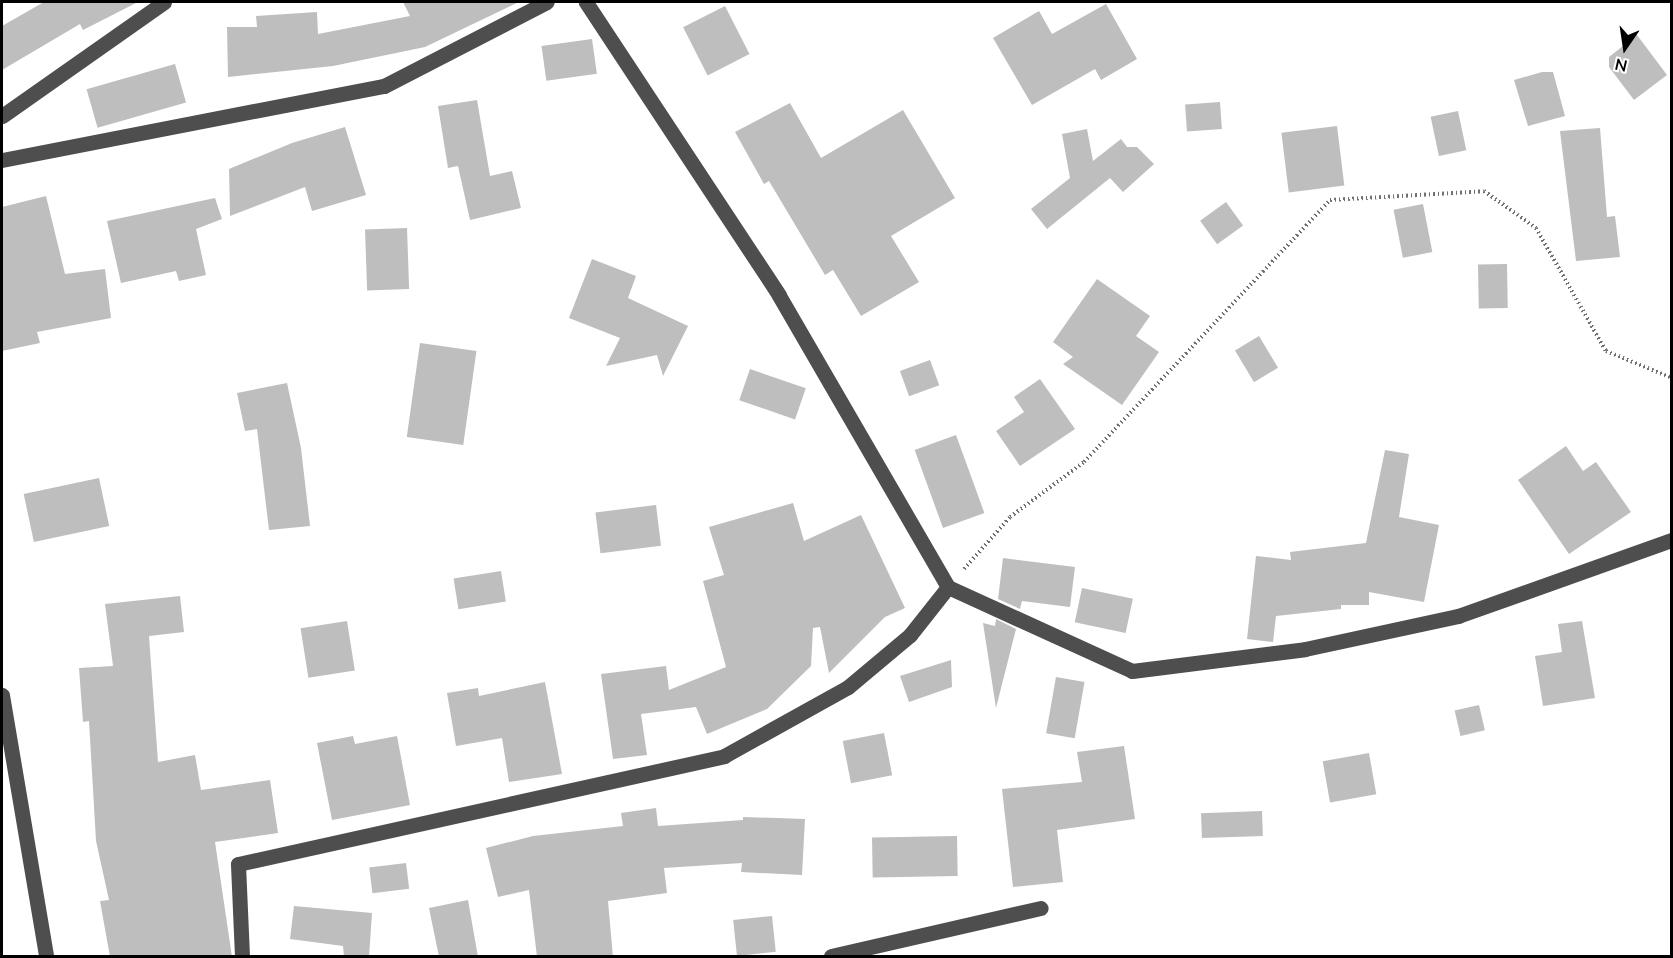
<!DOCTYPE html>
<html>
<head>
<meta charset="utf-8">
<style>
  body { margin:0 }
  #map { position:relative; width:1673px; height:958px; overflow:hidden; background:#fff; font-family:Mulish,sans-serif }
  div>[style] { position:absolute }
  .building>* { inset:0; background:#bebebe; transform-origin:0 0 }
  .path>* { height:4px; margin-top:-2px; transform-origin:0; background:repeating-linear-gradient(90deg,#707070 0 1.5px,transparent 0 4.5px) }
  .minor>* { height:15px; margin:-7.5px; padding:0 7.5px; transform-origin:7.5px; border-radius:7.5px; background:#4e4e4e }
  span { translate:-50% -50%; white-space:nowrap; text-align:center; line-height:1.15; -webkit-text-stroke:4.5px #fff; paint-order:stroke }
  .frame { position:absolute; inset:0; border:3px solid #000; pointer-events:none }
  .north { position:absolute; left:1595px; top:18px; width:60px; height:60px; -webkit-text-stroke:4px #fff; paint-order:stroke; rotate:193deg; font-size:16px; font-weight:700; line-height:24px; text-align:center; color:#000 }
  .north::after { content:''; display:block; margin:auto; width:21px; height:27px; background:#000; clip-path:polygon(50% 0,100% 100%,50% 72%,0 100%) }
</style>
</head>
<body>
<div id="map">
  <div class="building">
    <i style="clip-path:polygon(44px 2px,138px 2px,83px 30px,80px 24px,2px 70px,2px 26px)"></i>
    <i style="clip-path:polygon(403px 2px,519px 2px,425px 47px,333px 66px,228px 77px,227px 27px,257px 27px,256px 16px,317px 12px,318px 34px,410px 16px)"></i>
    <i style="clip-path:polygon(1106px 4px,1137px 59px,1101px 80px,1095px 69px,1032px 105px,993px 38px,1039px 11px,1052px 34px)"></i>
    <i style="left:725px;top:6px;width:54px;height:47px;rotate:63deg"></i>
    <i style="clip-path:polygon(1637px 35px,1667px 75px,1634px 100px,1609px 67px,1609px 57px)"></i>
    <i style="left:592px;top:39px;width:35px;height:51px;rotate:82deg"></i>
    <i style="left:175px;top:64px;width:40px;height:92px;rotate:74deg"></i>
    <i style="clip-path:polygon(1542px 72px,1553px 72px,1565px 116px,1528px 126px,1514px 80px)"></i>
    <i style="clip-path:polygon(477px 100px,490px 176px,512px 171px,521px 208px,470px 220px,458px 166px,448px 168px,438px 106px)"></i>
    <i style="left:1220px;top:102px;width:27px;height:35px;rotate:86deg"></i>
    <i style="clip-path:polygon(790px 103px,821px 158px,903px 110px,955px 198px,891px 236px,919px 282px,861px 316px,833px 270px,825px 275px,769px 181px,764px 184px,735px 132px)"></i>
    <i style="left:1458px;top:111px;width:40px;height:28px;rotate:78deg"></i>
    <i style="left:1337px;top:126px;width:60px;height:56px;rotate:83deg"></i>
    <i style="clip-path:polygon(345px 127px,366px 195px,312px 211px,305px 187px,230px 216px,229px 169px,292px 143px)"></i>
    <i style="clip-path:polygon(1600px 128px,1607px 217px,1615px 216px,1620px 257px,1576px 261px,1560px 131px)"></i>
    <i style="clip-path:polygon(1087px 129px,1093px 161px,1121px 139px,1127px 147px,1137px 147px,1154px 164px,1123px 192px,1110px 178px,1047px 229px,1031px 209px,1070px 178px,1062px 134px)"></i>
    <i style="clip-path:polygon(46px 196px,65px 274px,105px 269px,111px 318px,37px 332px,40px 343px,2px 351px,2px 207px)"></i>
    <i style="clip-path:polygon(215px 198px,222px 219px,196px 229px,206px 275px,179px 281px,176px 271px,121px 283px,107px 221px)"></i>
    <i style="left:1226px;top:202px;width:29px;height:32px;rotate:54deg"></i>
    <i style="left:1423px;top:204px;width:49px;height:30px;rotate:79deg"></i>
    <i style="left:407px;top:228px;width:61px;height:42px;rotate:88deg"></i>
    <i style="clip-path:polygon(592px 259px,636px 276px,628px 298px,688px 326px,663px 376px,657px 355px,606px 366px,620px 338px,569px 318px)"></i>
    <i style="left:1507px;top:264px;width:44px;height:29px;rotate:89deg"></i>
    <i style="clip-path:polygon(1097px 279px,1150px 316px,1136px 336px,1159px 352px,1122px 405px,1063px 364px,1073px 357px,1053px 342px)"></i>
    <i style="left:1259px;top:336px;width:37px;height:28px;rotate:59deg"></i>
    <i style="left:420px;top:343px;width:57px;height:95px;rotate:8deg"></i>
    <i style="left:930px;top:360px;width:27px;height:32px;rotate:70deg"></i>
    <i style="left:750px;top:369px;width:59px;height:33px;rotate:19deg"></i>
    <i style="clip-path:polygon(1040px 379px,1075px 429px,1020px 466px,996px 431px,1024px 412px,1014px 397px)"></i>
    <i style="clip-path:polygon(287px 383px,301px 448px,310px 526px,269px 530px,257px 429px,245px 431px,237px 393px)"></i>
    <i style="left:956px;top:435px;width:83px;height:44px;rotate:70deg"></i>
    <i style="clip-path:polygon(1566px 446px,1583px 471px,1596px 462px,1631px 512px,1569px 554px,1518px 480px)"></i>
    <i style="clip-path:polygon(1385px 450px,1409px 454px,1399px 517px,1439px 525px,1424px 602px,1369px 592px,1369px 605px,1341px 605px,1341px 609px,1276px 616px,1273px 642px,1247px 639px,1256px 556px,1291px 560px,1290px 552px,1366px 543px)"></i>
    <i style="left:99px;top:478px;width:49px;height:77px;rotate:78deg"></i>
    <i style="clip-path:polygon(793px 503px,804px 541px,861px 515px,905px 608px,885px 617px,829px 673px,820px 627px,813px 628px,811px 666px,767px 709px,707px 734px,696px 707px,641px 714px,647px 755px,613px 759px,601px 674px,666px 666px,669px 690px,726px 667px,703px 581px,724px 575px,709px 527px)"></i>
    <i style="left:656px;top:505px;width:41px;height:61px;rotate:83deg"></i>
    <i style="clip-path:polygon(1003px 558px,1075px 567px,1070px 607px,1022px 601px,1020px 609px,998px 599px)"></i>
    <i style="left:501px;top:571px;width:31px;height:48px;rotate:81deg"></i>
    <i style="left:1082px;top:588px;width:52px;height:35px;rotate:12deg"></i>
    <i style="clip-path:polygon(180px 596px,184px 632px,149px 636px,158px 762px,195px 755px,201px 790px,270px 780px,278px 833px,215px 842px,232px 957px,110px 957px,100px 901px,109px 900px,96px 841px,89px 721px,83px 722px,79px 668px,113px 666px,105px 604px)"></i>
    <i style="clip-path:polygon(996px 619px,1016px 629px,996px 708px,983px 623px,995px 626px)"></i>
    <i style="left:347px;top:621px;width:50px;height:47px;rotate:81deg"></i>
    <i style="clip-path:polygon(1582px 621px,1595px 698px,1543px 706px,1535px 656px,1562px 652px,1558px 624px)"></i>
    <i style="clip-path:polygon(951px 660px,952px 687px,909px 702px,900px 676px)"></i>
    <i style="left:1056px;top:677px;width:29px;height:57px;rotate:10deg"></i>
    <i style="clip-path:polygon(545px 682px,562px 774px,509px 782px,502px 738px,456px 746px,447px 693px,478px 688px,479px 696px)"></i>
    <i style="left:1479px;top:705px;width:26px;height:25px;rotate:77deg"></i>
    <i style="left:884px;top:733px;width:43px;height:42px;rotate:79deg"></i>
    <i style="clip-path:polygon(353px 736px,355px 744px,397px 736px,410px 805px,332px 820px,317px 743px)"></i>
    <i style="clip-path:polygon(1124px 746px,1135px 819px,1057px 830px,1063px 882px,1013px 887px,1002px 789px,1082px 782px,1077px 752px)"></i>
    <i style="left:1369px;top:753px;width:42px;height:47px;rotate:80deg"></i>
    <i style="clip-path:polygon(656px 808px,658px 826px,743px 820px,743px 817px,805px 819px,802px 875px,741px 872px,742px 863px,664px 868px,667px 893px,608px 901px,613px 957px,537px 957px,529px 890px,498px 897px,486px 848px,533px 836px,623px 826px,621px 813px)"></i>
    <i style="left:1262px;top:811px;width:25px;height:61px;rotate:88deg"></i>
    <i style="left:957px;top:836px;width:40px;height:85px;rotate:89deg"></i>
    <i style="left:406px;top:863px;width:26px;height:37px;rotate:83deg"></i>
    <i style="clip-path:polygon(468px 900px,478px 957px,439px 957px,429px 908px)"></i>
    <i style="clip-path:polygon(294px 906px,372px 913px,369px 957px,344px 957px,343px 946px,290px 939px)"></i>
    <i style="left:772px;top:916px;width:36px;height:39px;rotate:84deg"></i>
  </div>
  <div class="path">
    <i style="left:964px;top:569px;width:69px;rotate:-48.5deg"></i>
    <i style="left:1010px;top:517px;width:92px;rotate:-36.6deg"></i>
    <i style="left:1084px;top:462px;width:359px;rotate:-46.8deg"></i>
    <i style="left:1330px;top:200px;width:154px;rotate:-3.3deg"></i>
    <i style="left:1484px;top:191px;width:64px;rotate:35.4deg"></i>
    <i style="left:1536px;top:228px;width:142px;rotate:60.4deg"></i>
    <i style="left:1606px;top:351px;width:71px;rotate:22.2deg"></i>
  </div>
  <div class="minor">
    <i style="left:2px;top:116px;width:198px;rotate:-35.1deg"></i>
    <i style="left:2px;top:160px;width:389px;rotate:-11deg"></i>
    <i style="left:384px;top:86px;width:183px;rotate:-27.3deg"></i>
    <i style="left:948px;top:587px;width:202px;rotate:24.5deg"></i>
    <i style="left:1132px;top:671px;width:174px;rotate:-7.2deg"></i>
    <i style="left:1305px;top:649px;width:157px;rotate:-12.2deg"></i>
    <i style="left:1458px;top:616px;width:227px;rotate:-19.6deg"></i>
    <i style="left:2px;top:695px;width:265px;rotate:80.4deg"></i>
    <i style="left:242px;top:956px;width:92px;rotate:-92.5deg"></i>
    <i style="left:238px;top:864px;width:498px;rotate:-12.5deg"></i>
    <i style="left:724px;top:756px;width:142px;rotate:-29.1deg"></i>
    <i style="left:848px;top:687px;width:81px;rotate:-40deg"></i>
    <i style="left:910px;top:635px;width:61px;rotate:-51.6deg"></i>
    <i style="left:948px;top:587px;width:337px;rotate:-120.1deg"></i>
    <i style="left:779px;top:295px;width:351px;rotate:-123.4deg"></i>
    <i style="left:831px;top:956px;width:215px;rotate:-12.9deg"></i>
  </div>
  <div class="frame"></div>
  <div class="north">N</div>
</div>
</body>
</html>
